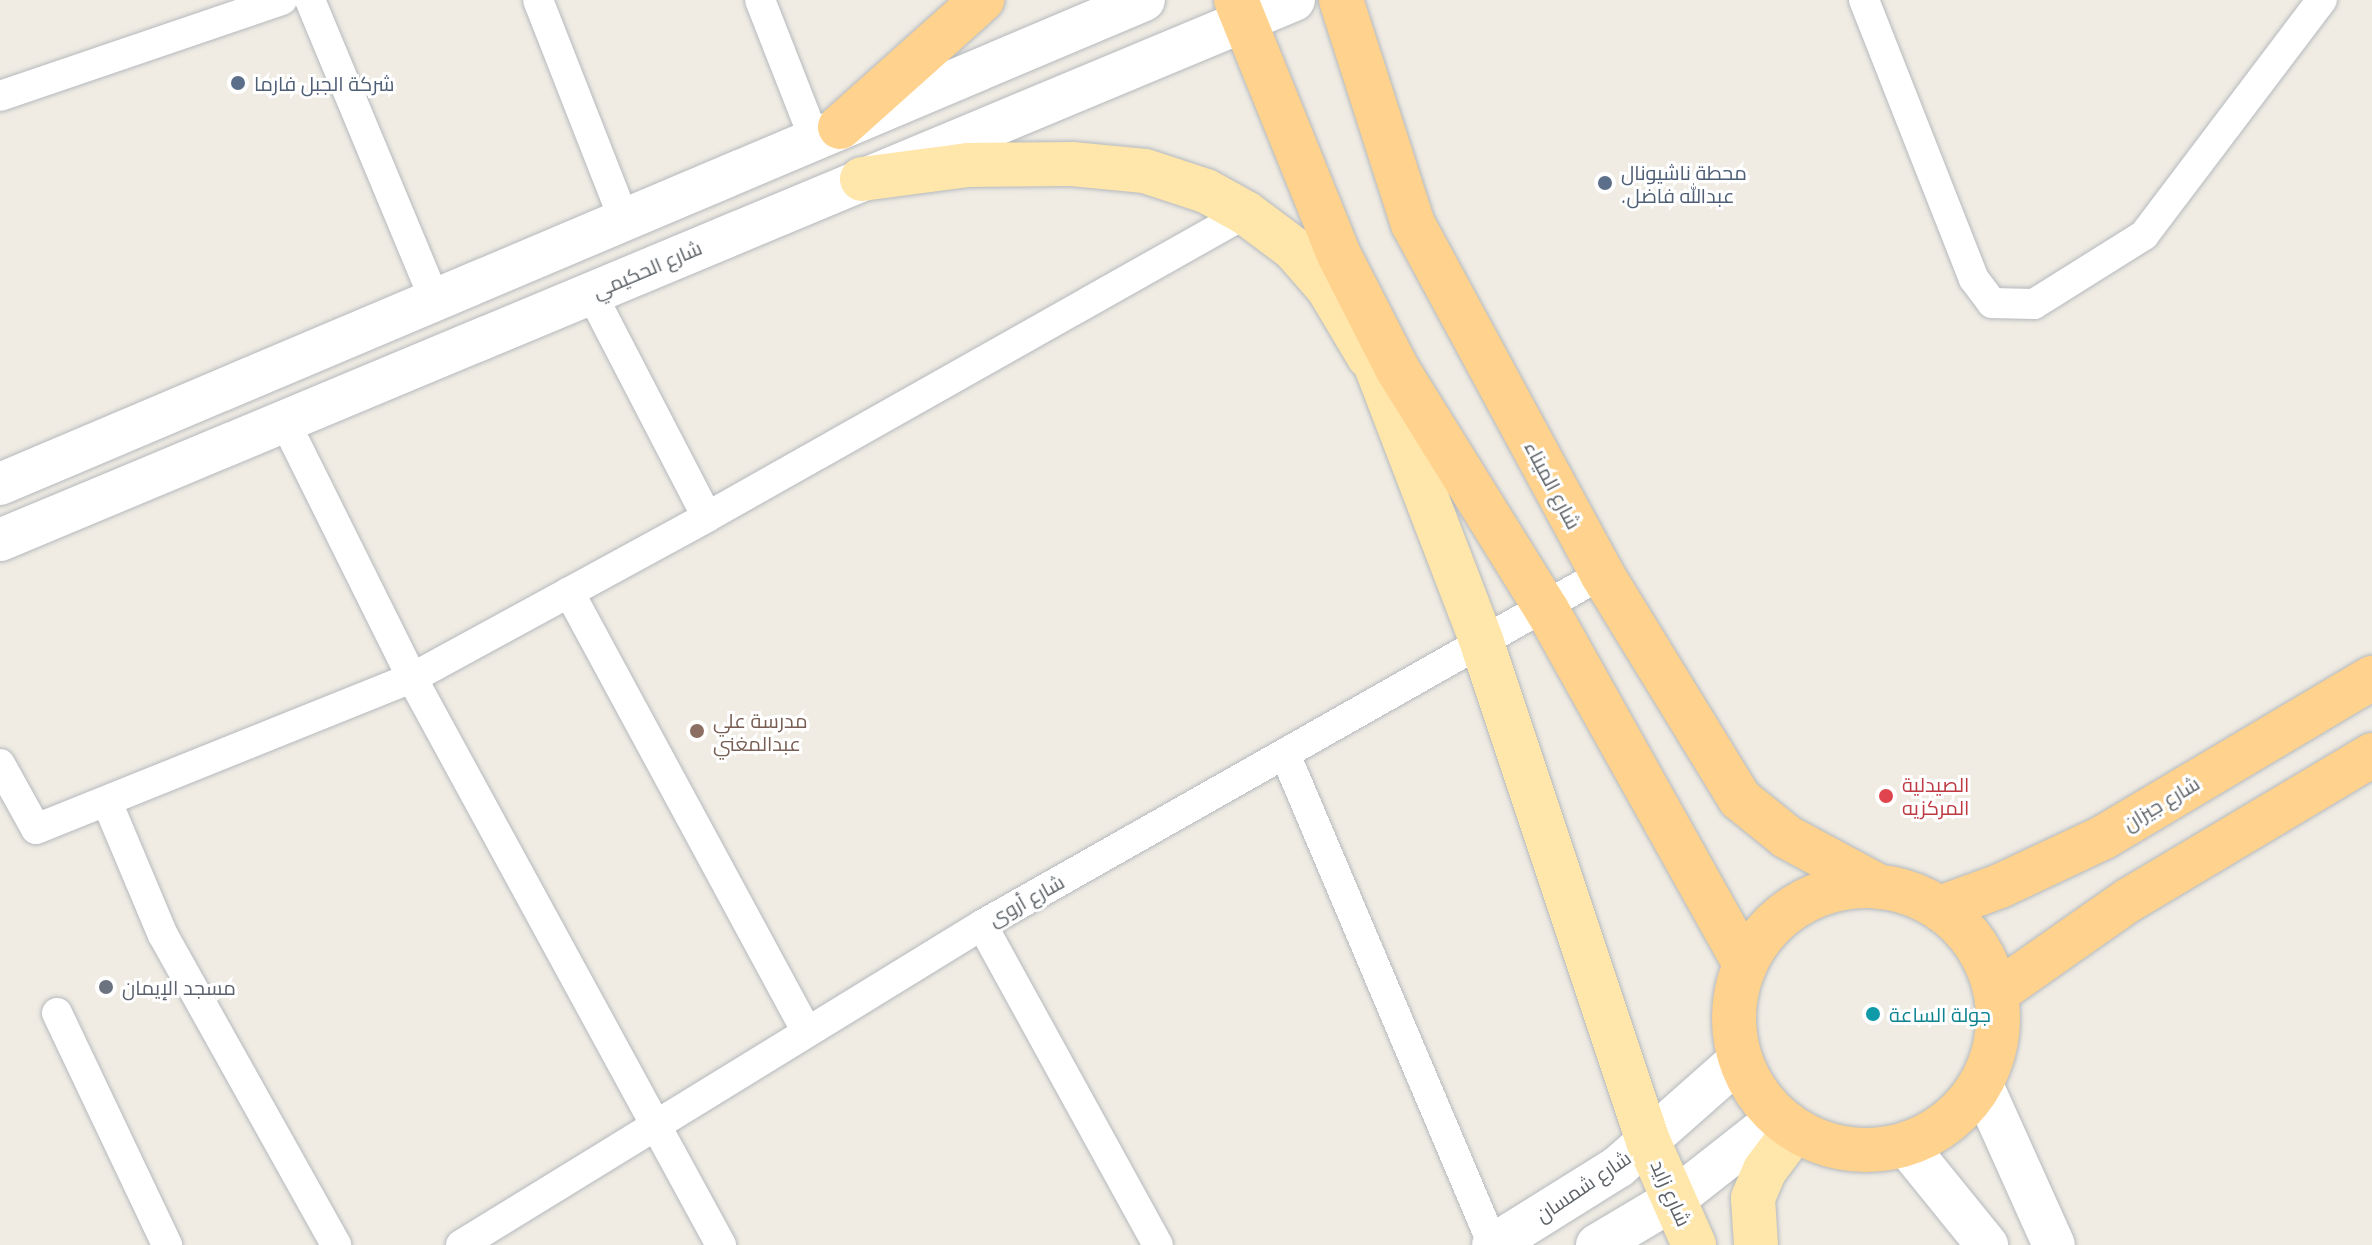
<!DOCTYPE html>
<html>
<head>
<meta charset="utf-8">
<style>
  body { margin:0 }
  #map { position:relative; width:2372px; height:1245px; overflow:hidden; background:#f0ece4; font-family:"IBM Plex Sans",Cairo,sans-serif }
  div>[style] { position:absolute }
  .roads { filter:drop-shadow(0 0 2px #b5b9bd) drop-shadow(0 0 2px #b5b9bd) }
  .street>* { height:30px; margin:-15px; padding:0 15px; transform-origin:15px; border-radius:15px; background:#fff }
  .secondary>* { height:42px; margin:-21px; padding:0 21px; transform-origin:21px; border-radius:21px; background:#fff }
  .primary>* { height:44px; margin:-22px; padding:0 22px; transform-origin:22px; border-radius:22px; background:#ffe6ab }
  .highway>* { height:44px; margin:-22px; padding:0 22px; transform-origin:22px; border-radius:22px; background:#ffd28d }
  .highway>.ring { margin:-22px; padding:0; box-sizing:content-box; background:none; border:44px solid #ffd28d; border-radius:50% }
  .dots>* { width:22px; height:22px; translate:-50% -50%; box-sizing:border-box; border:4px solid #fff; border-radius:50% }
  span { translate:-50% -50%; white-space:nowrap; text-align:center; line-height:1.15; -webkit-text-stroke:6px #fff; paint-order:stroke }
  .service-label { font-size:20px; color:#4e5e75 }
  .left { translate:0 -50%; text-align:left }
  .street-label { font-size:20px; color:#5c6267 }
  .education-label { font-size:20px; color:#785e54 }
  .health-label { font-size:20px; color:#be3a42 }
  .worship-label { font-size:20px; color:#5b616d }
  .culture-label { font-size:20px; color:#0d838f }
</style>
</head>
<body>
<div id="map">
  <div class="roads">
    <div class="street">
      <i style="left:310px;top:0;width:325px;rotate:67.4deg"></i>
      <i style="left:538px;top:0;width:235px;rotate:68.6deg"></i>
      <i style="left:760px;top:0;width:148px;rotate:68.6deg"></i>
      <i style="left:1864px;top:0;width:300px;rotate:68.5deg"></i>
      <i style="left:1974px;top:279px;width:30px;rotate:53deg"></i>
      <i style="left:1992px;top:303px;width:42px;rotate:1.4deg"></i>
      <i style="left:2034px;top:304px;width:130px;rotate:-32.1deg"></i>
      <i style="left:2144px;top:235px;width:295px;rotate:-52.9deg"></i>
      <i style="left:0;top:96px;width:298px;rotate:-18.8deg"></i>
      <i style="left:591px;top:293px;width:252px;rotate:62.6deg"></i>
      <i style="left:707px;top:517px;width:619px;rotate:-29.42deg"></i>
      <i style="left:285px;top:422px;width:286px;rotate:63.6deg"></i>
      <i style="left:412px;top:678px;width:646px;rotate:61.41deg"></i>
      <i style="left:569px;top:592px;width:500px;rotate:61.59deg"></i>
      <i style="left:1285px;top:754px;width:533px;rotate:67.04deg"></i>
      <i style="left:0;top:764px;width:74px;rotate:61deg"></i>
      <i style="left:36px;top:829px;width:405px;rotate:-21.9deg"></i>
      <i style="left:412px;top:678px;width:336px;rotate:-28.6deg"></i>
      <i style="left:107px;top:802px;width:144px;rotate:67.2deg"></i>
      <i style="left:163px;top:935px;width:355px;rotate:60.8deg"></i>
      <i style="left:982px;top:925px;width:365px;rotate:61.2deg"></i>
      <i style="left:57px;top:1013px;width:257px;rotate:64.6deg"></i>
      <i style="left:461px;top:1245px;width:611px;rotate:-31.56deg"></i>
      <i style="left:982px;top:925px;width:712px;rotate:-29.52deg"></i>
    </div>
    <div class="secondary">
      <i style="left:0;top:484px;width:1242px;rotate:-22.93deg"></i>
      <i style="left:0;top:540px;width:1402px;rotate:-22.65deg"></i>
      <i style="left:1982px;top:1085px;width:175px;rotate:65.8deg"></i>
      <i style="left:1906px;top:1145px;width:129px;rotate:51deg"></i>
      <i style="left:1493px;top:1245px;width:147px;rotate:-32deg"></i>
      <i style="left:1618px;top:1167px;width:163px;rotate:-41.5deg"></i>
      <i style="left:1597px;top:1245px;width:92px;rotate:-30.7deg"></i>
      <i style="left:1676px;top:1198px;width:131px;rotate:-38.2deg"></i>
    </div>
    <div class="primary">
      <i style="left:862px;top:179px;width:107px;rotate:-7.5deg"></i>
      <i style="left:968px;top:165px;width:104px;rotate:-0.6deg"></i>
      <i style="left:1072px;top:164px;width:73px;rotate:5.5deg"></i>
      <i style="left:1145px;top:171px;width:64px;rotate:18.2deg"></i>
      <i style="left:1206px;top:191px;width:46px;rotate:28.8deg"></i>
      <i style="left:1246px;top:213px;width:60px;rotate:36.9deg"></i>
      <i style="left:1294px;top:249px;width:52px;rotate:48.9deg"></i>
      <i style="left:1328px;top:288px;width:80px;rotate:59.3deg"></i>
      <i style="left:1361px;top:327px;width:338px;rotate:69deg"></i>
      <i style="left:1482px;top:643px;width:525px;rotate:71.57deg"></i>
      <i style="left:1648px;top:1141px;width:114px;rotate:66.1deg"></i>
      <i style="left:1756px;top:1245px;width:47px;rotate:-93.7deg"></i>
      <i style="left:1753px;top:1198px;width:30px;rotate:-67deg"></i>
      <i style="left:1765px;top:1170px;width:50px;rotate:-53.1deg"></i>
    </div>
    <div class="highway">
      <i style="left:1236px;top:0;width:273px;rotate:68deg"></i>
      <i style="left:1338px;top:253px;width:131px;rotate:62.9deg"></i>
      <i style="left:1398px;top:370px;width:282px;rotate:58.2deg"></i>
      <i style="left:1547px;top:610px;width:406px;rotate:60.8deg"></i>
      <i style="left:1341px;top:0;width:235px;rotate:72.2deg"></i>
      <i style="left:1413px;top:224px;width:398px;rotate:61.6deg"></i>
      <i style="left:1602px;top:574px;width:264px;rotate:58.5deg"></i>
      <i style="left:1740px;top:799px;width:60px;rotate:39deg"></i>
      <i style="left:1787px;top:837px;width:106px;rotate:28.3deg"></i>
      <i style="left:840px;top:127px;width:191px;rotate:-41.8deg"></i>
      <i class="ring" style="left:1734px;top:886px;width:220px;height:220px"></i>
      <i style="left:1940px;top:908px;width:64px;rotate:-20.1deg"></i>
      <i style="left:2000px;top:886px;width:115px;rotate:-25.2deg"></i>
      <i style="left:2104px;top:837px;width:312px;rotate:-30.7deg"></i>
      <i style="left:1996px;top:993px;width:162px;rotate:-35deg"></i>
      <i style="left:2129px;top:900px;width:283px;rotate:-30.8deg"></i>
    </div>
  </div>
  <div class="dots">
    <i style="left:238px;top:83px;background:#5c6f8a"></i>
    <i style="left:1605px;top:183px;background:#5c6f8a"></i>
    <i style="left:697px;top:731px;background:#8d6e63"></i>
    <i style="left:1886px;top:796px;background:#e0444e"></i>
    <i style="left:106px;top:987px;background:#6b7280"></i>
    <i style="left:1873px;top:1014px;background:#0f9aa8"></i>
  </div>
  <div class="service-label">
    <span class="left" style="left:254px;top:83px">شركة الجبل فارما</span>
    <span class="left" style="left:1621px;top:184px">محطة ناشيونال<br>.عبدالله فاضل</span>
  </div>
  <div class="street-label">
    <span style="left:647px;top:269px;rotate:-23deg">شارع الحكيمي</span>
    <span style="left:1553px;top:485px;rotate:62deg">شارع الميناء</span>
    <span style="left:2161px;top:803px;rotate:-31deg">شارع جيزان</span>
    <span style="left:1026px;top:900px;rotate:-29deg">شارع أروى</span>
    <span style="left:1583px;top:1186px;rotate:-34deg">شارع شمسان</span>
    <span style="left:1671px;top:1193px;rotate:66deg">شارع زايد</span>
  </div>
  <div class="education-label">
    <span class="left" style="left:713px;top:732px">مدرسة علي<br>عبدالمغني</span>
  </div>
  <div class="health-label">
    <span class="left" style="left:1902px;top:796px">الصيدلية<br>المركزيه</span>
  </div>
  <div class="worship-label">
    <span class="left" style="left:122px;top:987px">مسجد الإيمان</span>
  </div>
  <div class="culture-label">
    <span class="left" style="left:1889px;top:1014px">جولة الساعة</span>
  </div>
</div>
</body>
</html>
